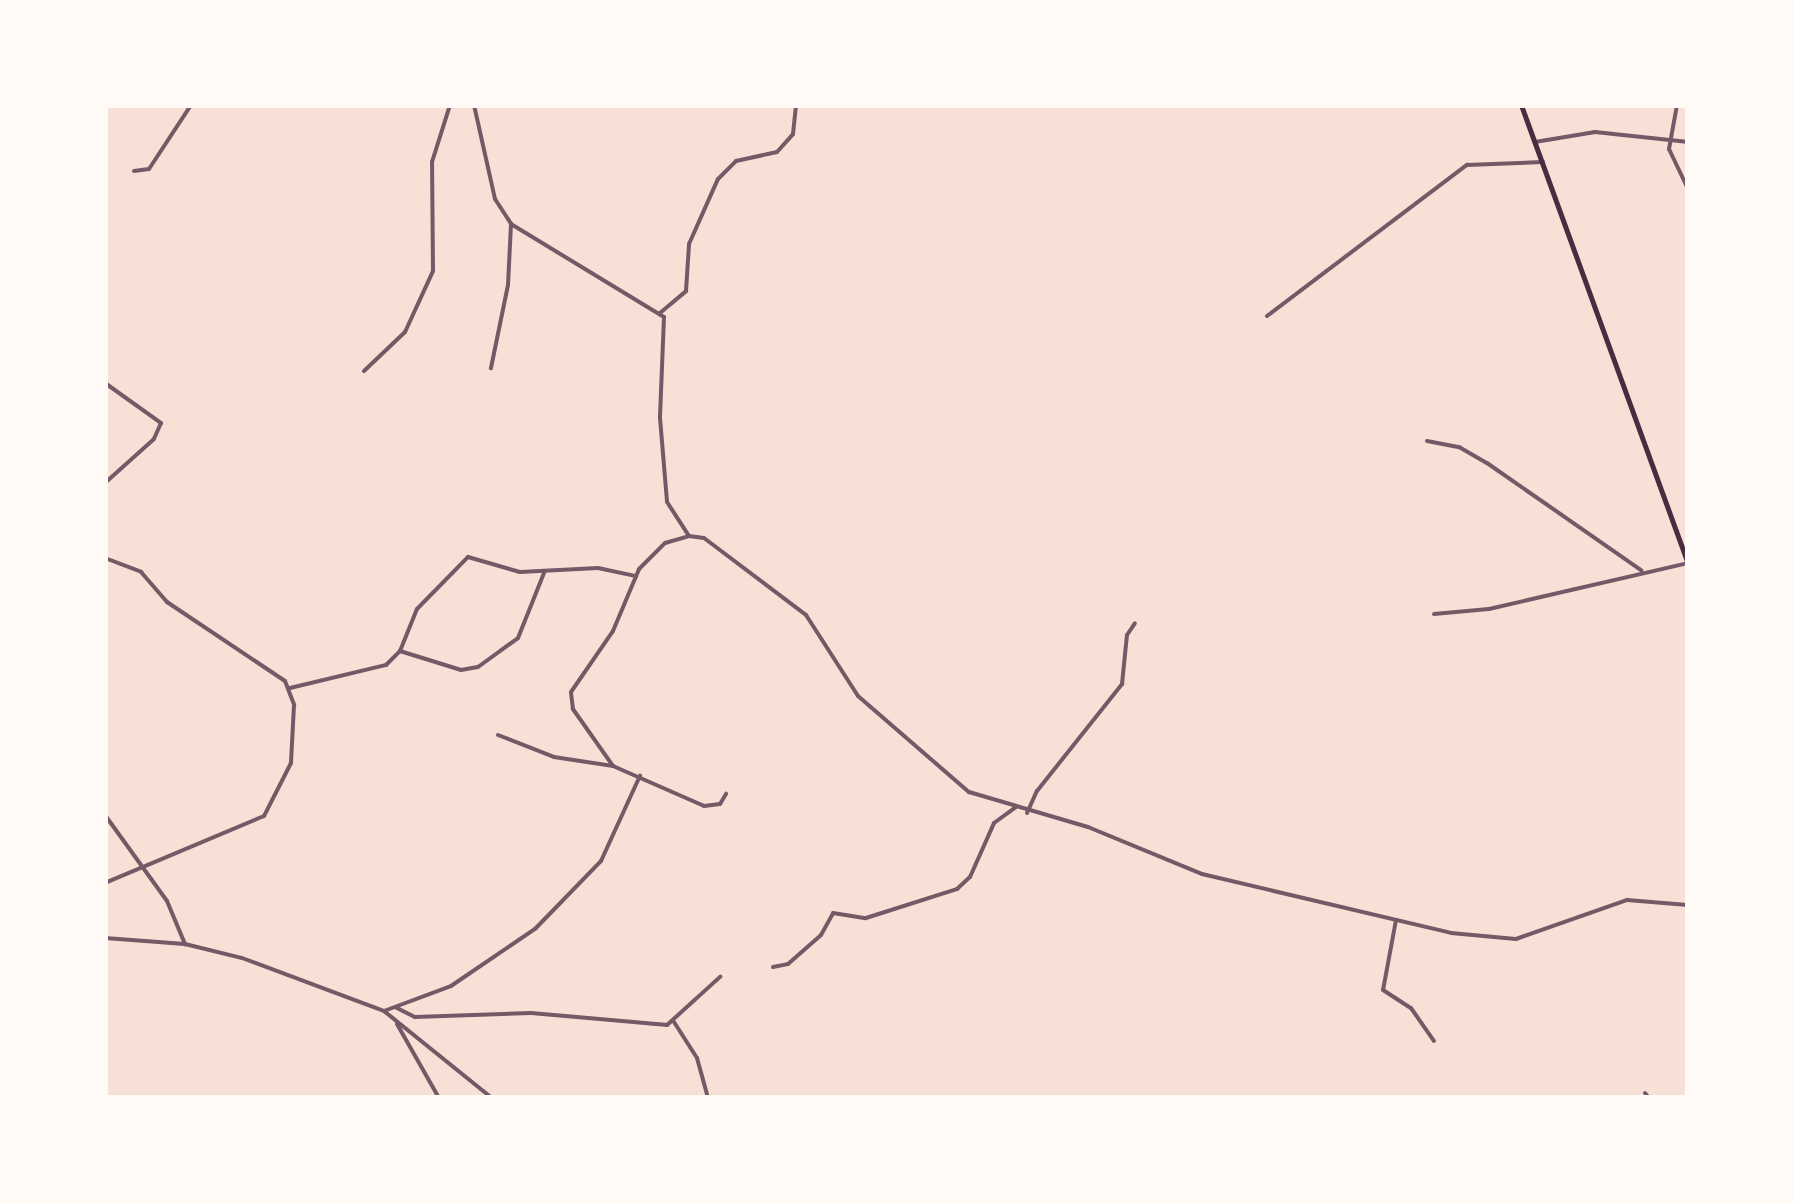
<!DOCTYPE html>
<html>
<head>
<meta charset="utf-8">
<style>
  body { margin:0 }
  #map { position:relative; width:1793px; height:1203px; overflow:hidden; background:#f7e1d7; font-family:"Exo 2",sans-serif }
  div>[style] { position:absolute }
  .minor>* { height:4px; margin:-2px; padding:0 2px; transform-origin:2px; border-radius:2px; background:#755966 }
  .secondary>* { height:5px; margin:-2.5px; padding:0 2.5px; transform-origin:2.5px; border-radius:2.5px; background:#4a2c40 }
  span { translate:-50% -50%; white-space:nowrap; text-align:center; line-height:1.15; -webkit-text-stroke:9px #fffaf5; paint-order:stroke }
  .frame { position:absolute; inset:0; border:108px solid #fffaf5; pointer-events:none }
</style>
</head>
<body>
<div id="map">
  <div class="minor">
    <i style="left:474px;top:105px;width:96px;rotate:77.4deg"></i>
    <i style="left:495px;top:199px;width:30px;rotate:57deg"></i>
    <i style="left:511px;top:224px;width:61px;rotate:92.8deg"></i>
    <i style="left:508px;top:285px;width:85px;rotate:101.6deg"></i>
    <i style="left:1677px;top:105px;width:45px;rotate:100.3deg"></i>
    <i style="left:1669px;top:149px;width:44px;rotate:64.6deg"></i>
    <i style="left:1535px;top:142px;width:61px;rotate:-9.5deg"></i>
    <i style="left:1595px;top:132px;width:94px;rotate:6.1deg"></i>
    <i style="left:134px;top:171px;width:15px;rotate:-8deg"></i>
    <i style="left:149px;top:169px;width:77px;rotate:-56.7deg"></i>
    <i style="left:511px;top:224px;width:179px;rotate:31.3deg"></i>
    <i style="left:664px;top:317px;width:101px;rotate:92.3deg"></i>
    <i style="left:660px;top:418px;width:84px;rotate:85.2deg"></i>
    <i style="left:667px;top:502px;width:40px;rotate:57.1deg"></i>
    <i style="left:660px;top:313px;width:34px;rotate:-40deg"></i>
    <i style="left:686px;top:291px;width:47px;rotate:-86.3deg"></i>
    <i style="left:689px;top:244px;width:71px;rotate:-66deg"></i>
    <i style="left:718px;top:179px;width:25px;rotate:-45deg"></i>
    <i style="left:736px;top:161px;width:42px;rotate:-12.4deg"></i>
    <i style="left:777px;top:152px;width:24px;rotate:-48deg"></i>
    <i style="left:793px;top:134px;width:29px;rotate:-84deg"></i>
    <i style="left:1267px;top:316px;width:251px;rotate:-37.1deg"></i>
    <i style="left:1467px;top:165px;width:76px;rotate:-2.3deg"></i>
    <i style="left:364px;top:371px;width:57px;rotate:-43.6deg"></i>
    <i style="left:405px;top:332px;width:67px;rotate:-65.3deg"></i>
    <i style="left:433px;top:271px;width:109px;rotate:-90.5deg"></i>
    <i style="left:432px;top:162px;width:60px;rotate:-72.5deg"></i>
    <i style="left:105px;top:383px;width:69px;rotate:35.5deg"></i>
    <i style="left:161px;top:423px;width:17px;rotate:114deg"></i>
    <i style="left:154px;top:439px;width:66px;rotate:138.1deg"></i>
    <i style="left:1427px;top:441px;width:33px;rotate:11deg"></i>
    <i style="left:1459px;top:447px;width:32px;rotate:30deg"></i>
    <i style="left:1487px;top:463px;width:188px;rotate:34.8deg"></i>
    <i style="left:105px;top:558px;width:39px;rotate:21deg"></i>
    <i style="left:141px;top:572px;width:40px;rotate:49deg"></i>
    <i style="left:167px;top:602px;width:142px;rotate:33.8deg"></i>
    <i style="left:285px;top:681px;width:26px;rotate:69deg"></i>
    <i style="left:294px;top:705px;width:58px;rotate:93deg"></i>
    <i style="left:291px;top:763px;width:59px;rotate:117deg"></i>
    <i style="left:264px;top:816px;width:173px;rotate:157.2deg"></i>
    <i style="left:1434px;top:614px;width:55px;rotate:-5.2deg"></i>
    <i style="left:1489px;top:609px;width:204px;rotate:-13deg"></i>
    <i style="left:400px;top:651px;width:64px;rotate:17.3deg"></i>
    <i style="left:461px;top:670px;width:17px;rotate:-10deg"></i>
    <i style="left:478px;top:667px;width:49px;rotate:-35.9deg"></i>
    <i style="left:518px;top:638px;width:70px;rotate:-68.2deg"></i>
    <i style="left:290px;top:688px;width:99px;rotate:-13.5deg"></i>
    <i style="left:386px;top:665px;width:20px;rotate:-45deg"></i>
    <i style="left:400px;top:651px;width:45px;rotate:-68deg"></i>
    <i style="left:417px;top:609px;width:73px;rotate:-45.6deg"></i>
    <i style="left:468px;top:557px;width:54px;rotate:16.1deg"></i>
    <i style="left:520px;top:572px;width:78px;rotate:-2.9deg"></i>
    <i style="left:598px;top:568px;width:39px;rotate:12deg"></i>
    <i style="left:498px;top:735px;width:60px;rotate:21.4deg"></i>
    <i style="left:554px;top:757px;width:60px;rotate:8.7deg"></i>
    <i style="left:613px;top:766px;width:99px;rotate:23.7deg"></i>
    <i style="left:704px;top:806px;width:16px;rotate:-7deg"></i>
    <i style="left:720px;top:804px;width:12px;rotate:-59deg"></i>
    <i style="left:613px;top:766px;width:70px;rotate:-125.1deg"></i>
    <i style="left:573px;top:709px;width:17px;rotate:-97deg"></i>
    <i style="left:571px;top:692px;width:74px;rotate:-55.5deg"></i>
    <i style="left:613px;top:631px;width:67px;rotate:-67.2deg"></i>
    <i style="left:639px;top:569px;width:37px;rotate:-45deg"></i>
    <i style="left:665px;top:543px;width:25px;rotate:-16deg"></i>
    <i style="left:689px;top:536px;width:15px;rotate:8deg"></i>
    <i style="left:704px;top:538px;width:128px;rotate:37deg"></i>
    <i style="left:806px;top:615px;width:96px;rotate:57.3deg"></i>
    <i style="left:858px;top:696px;width:147px;rotate:40.9deg"></i>
    <i style="left:969px;top:792px;width:124px;rotate:16.4deg"></i>
    <i style="left:1088px;top:827px;width:123px;rotate:22.4deg"></i>
    <i style="left:1202px;top:874px;width:256px;rotate:13.3deg"></i>
    <i style="left:1451px;top:933px;width:65px;rotate:5.3deg"></i>
    <i style="left:1516px;top:939px;width:118px;rotate:-19.4deg"></i>
    <i style="left:1627px;top:900px;width:61px;rotate:4.7deg"></i>
    <i style="left:1027px;top:813px;width:24px;rotate:-66deg"></i>
    <i style="left:1037px;top:791px;width:137px;rotate:-51.5deg"></i>
    <i style="left:1122px;top:684px;width:49px;rotate:-84.2deg"></i>
    <i style="left:1127px;top:635px;width:14px;rotate:-56deg"></i>
    <i style="left:105px;top:815px;width:106px;rotate:54.2deg"></i>
    <i style="left:167px;top:901px;width:47px;rotate:67.3deg"></i>
    <i style="left:1396px;top:920px;width:71px;rotate:100.5deg"></i>
    <i style="left:1383px;top:990px;width:33px;rotate:33deg"></i>
    <i style="left:1411px;top:1008px;width:40px;rotate:55.1deg"></i>
    <i style="left:105px;top:938px;width:80px;rotate:4.3deg"></i>
    <i style="left:185px;top:944px;width:59px;rotate:13.8deg"></i>
    <i style="left:242px;top:958px;width:152px;rotate:20.5deg"></i>
    <i style="left:384px;top:1011px;width:139px;rotate:38.9deg"></i>
    <i style="left:773px;top:967px;width:15px;rotate:-11deg"></i>
    <i style="left:788px;top:964px;width:44px;rotate:-41.3deg"></i>
    <i style="left:821px;top:935px;width:25px;rotate:-61deg"></i>
    <i style="left:833px;top:913px;width:33px;rotate:9deg"></i>
    <i style="left:866px;top:918px;width:96px;rotate:-17.7deg"></i>
    <i style="left:957px;top:889px;width:18px;rotate:-43deg"></i>
    <i style="left:970px;top:877px;width:59px;rotate:-66deg"></i>
    <i style="left:994px;top:823px;width:27px;rotate:-36deg"></i>
    <i style="left:397px;top:1008px;width:20px;rotate:27deg"></i>
    <i style="left:415px;top:1017px;width:116px;rotate:-2deg"></i>
    <i style="left:531px;top:1013px;width:137px;rotate:5deg"></i>
    <i style="left:667px;top:1025px;width:72px;rotate:-42.2deg"></i>
    <i style="left:384px;top:1011px;width:72px;rotate:-20.5deg"></i>
    <i style="left:451px;top:986px;width:102px;rotate:-34.2deg"></i>
    <i style="left:535px;top:929px;width:95px;rotate:-45.9deg"></i>
    <i style="left:601px;top:861px;width:94px;rotate:-65.4deg"></i>
    <i style="left:674px;top:1022px;width:43px;rotate:57.4deg"></i>
    <i style="left:697px;top:1058px;width:41px;rotate:74.6deg"></i>
    <i style="left:397px;top:1024px;width:85px;rotate:60.4deg"></i>
    <i style="left:1645px;top:1093px;width:6px;rotate:51deg"></i>
  </div>
  <div class="secondary">
    <i style="left:1521px;top:105px;width:487px;rotate:70deg"></i>
  </div>
  <div class="frame"></div>
</div>
</body>
</html>
